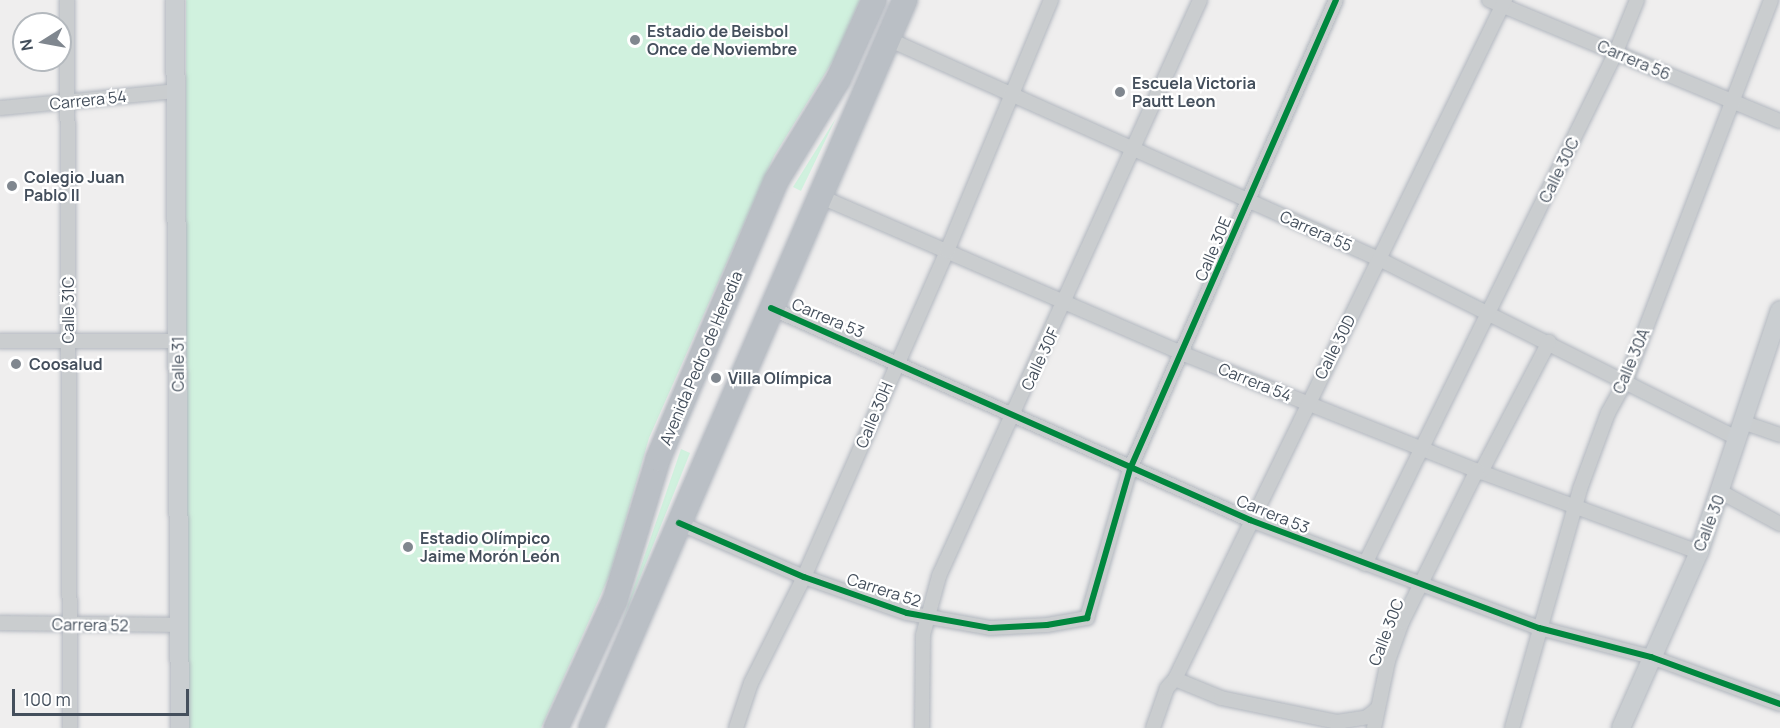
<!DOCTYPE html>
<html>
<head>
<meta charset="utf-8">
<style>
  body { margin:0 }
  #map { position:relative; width:1780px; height:728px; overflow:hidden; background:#efeeee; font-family:Manrope,sans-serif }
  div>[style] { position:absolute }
  .green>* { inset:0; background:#d0f1de }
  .roads { filter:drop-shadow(0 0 2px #b2b7bf) drop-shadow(0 0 2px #b2b7bf) }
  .street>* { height:14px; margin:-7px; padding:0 7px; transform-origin:7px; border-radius:7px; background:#cacdcf }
  .secondary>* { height:18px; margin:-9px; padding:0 9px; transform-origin:9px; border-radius:9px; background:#caced1 }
  .highway>* { height:24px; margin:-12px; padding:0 12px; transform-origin:12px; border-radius:12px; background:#babfc5 }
  .cycleway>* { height:6px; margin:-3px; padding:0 3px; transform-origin:3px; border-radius:3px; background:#00873e }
  .dots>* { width:16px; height:16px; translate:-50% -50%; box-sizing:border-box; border:3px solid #fff; border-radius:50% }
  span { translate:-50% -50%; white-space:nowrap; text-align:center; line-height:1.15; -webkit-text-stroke:4.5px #fff; paint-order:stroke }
  .poi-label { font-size:16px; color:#444f5c; font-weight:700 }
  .left { translate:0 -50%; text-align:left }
  .street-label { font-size:16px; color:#444f5c }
  .north { position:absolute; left:12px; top:12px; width:60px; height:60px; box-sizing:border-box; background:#fff; border:2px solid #b4b9be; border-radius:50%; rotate:259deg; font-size:16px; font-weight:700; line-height:24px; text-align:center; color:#444f5c }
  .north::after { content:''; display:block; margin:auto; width:21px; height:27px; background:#80878f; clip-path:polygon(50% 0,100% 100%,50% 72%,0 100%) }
  .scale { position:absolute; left:12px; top:689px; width:177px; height:27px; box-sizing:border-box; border:3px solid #444f5c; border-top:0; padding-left:8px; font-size:18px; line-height:21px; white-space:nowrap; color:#444f5c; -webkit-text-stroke:4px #fff; paint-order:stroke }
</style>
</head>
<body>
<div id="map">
  <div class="green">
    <i style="clip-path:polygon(186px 0,860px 0,836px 56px,774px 156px,649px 438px,610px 574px,541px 728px,185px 728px)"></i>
    <i style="clip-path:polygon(836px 118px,801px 191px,793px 187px)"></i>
    <i style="clip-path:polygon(681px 449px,690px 453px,621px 625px)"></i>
  </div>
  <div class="roads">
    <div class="street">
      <i style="left:67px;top:0;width:728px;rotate:89.76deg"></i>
      <i style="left:1489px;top:0;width:315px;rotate:22.6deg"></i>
      <i style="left:888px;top:39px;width:538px;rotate:24.14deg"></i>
      <i style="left:1379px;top:259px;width:400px;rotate:26.6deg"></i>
      <i style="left:0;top:108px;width:177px;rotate:-5.5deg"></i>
      <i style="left:819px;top:196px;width:398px;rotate:23.4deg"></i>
      <i style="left:1184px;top:354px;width:320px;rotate:21.7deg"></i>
      <i style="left:1481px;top:472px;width:232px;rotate:20.2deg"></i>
      <i style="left:771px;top:308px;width:524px;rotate:23.87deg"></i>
      <i style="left:1250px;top:520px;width:309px;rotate:20.5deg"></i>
      <i style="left:1539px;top:628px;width:116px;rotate:14.5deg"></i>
      <i style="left:1651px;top:657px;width:137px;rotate:20deg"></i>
      <i style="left:0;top:341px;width:178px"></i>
      <i style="left:1742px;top:422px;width:40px;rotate:18.9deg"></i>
      <i style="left:1481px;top:472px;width:147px;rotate:-62.4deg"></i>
      <i style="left:1721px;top:492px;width:67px;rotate:28.5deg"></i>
      <i style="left:679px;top:523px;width:136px;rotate:23.4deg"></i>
      <i style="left:804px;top:577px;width:109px;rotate:19.3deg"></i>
      <i style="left:907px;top:613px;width:84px;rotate:10.2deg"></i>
      <i style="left:990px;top:628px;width:57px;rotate:-3deg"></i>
      <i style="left:1047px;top:625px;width:41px;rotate:-9.9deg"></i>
      <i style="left:1087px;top:618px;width:155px;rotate:-73.9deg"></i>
      <i style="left:1130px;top:469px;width:512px;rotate:-66.29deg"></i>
      <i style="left:1365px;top:564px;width:570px;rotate:-63.88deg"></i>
      <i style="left:1616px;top:52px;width:56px;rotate:-68deg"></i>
      <i style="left:0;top:623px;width:180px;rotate:0.6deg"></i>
      <i style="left:1175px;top:679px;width:50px;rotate:22.4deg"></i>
      <i style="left:1221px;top:698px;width:118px;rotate:11.7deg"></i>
      <i style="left:1337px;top:722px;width:30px;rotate:-9deg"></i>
      <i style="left:1367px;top:717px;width:13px;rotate:-39deg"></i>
      <i style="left:736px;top:728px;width:47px;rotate:-71.6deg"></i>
      <i style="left:751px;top:683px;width:119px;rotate:-63.4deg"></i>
      <i style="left:804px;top:577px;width:356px;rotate:-66.3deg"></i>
      <i style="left:947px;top:251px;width:272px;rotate:-67.5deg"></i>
      <i style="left:922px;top:728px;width:93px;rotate:-89.4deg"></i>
      <i style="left:923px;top:635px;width:61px;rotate:-74.8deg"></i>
      <i style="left:939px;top:576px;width:632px;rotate:-65.62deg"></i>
      <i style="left:1153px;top:728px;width:42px;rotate:-70.7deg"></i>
      <i style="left:1167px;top:688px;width:12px;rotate:-48deg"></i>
      <i style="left:1175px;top:679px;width:755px;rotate:-64.08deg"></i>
      <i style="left:1374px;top:728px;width:68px;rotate:-78.2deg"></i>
      <i style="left:1388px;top:661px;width:41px;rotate:-70.3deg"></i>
      <i style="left:1402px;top:622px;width:169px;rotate:-63.7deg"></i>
      <i style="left:1512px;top:728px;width:248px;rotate:-74.1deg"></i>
      <i style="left:1580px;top:489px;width:81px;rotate:-69.8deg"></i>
      <i style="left:1608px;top:413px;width:38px;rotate:-61deg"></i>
      <i style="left:1626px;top:380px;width:407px;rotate:-69.1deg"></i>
    </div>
    <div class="secondary">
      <i style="left:175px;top:0;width:728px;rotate:89.61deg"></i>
      <i style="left:1621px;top:728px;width:193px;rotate:-66.1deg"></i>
      <i style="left:1699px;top:552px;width:255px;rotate:-71.5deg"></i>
    </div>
    <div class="highway">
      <i style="left:556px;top:728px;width:141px;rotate:-65.3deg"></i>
      <i style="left:615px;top:600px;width:147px;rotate:-73deg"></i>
      <i style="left:658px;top:459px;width:302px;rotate:-67deg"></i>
      <i style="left:776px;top:181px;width:119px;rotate:-58.5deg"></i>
      <i style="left:838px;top:80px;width:88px;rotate:-65.8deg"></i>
      <i style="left:591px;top:728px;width:793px;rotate:-66.67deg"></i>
    </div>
  </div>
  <div class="cycleway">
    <i style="left:771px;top:308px;width:524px;rotate:23.87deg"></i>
    <i style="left:1250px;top:520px;width:309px;rotate:20.5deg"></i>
    <i style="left:1539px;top:628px;width:116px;rotate:14.5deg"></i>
    <i style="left:1651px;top:657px;width:137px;rotate:20deg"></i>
    <i style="left:679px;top:523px;width:136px;rotate:23.4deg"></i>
    <i style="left:804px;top:577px;width:109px;rotate:19.3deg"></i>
    <i style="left:907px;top:613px;width:84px;rotate:10.2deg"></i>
    <i style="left:990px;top:628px;width:57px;rotate:-3deg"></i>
    <i style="left:1047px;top:625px;width:41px;rotate:-9.9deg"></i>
    <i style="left:1087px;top:618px;width:155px;rotate:-73.9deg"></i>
    <i style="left:1130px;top:469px;width:512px;rotate:-66.29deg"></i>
  </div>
  <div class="dots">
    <i style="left:635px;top:40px;background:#80878f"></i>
    <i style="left:1120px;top:92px;background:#80878f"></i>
    <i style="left:12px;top:186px;background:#80878f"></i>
    <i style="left:16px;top:364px;background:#80878f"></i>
    <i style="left:716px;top:378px;background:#80878f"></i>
    <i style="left:408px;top:547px;background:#80878f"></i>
  </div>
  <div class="poi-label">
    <span class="left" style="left:647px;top:40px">Estadio de Beisbol<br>Once de Noviembre</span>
    <span class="left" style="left:1132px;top:92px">Escuela Victoria<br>Pautt Leon</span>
    <span class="left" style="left:24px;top:186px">Colegio Juan<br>Pablo II</span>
    <span class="left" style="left:29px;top:364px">Coosalud</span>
    <span class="left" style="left:728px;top:378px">Villa Olímpica</span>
    <span class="left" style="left:420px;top:547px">Estadio Olímpico<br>Jaime Morón León</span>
  </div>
  <div class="street-label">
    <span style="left:1634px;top:60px;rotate:23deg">Carrera 56</span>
    <span style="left:88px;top:100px;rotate:-6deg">Carrera 54</span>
    <span style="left:1559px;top:170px;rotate:-64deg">Calle 30C</span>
    <span style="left:1316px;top:231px;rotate:24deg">Carrera 55</span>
    <span style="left:1213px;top:249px;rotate:-67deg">Calle 30E</span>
    <span style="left:68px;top:310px;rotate:-90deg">Calle 31C</span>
    <span style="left:828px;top:318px;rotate:23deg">Carrera 53</span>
    <span style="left:1335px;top:347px;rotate:-63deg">Calle 30D</span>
    <span style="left:701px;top:358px;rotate:-67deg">Avenida Pedro de Heredia</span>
    <span style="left:1040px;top:359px;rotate:-65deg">Calle 30F</span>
    <span style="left:1631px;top:361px;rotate:-67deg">Calle 30A</span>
    <span style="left:178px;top:364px;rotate:-90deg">Calle 31</span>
    <span style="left:1255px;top:382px;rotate:22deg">Carrera 54</span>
    <span style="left:874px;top:415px;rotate:-67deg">Calle 30H</span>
    <span style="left:1273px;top:514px;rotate:22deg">Carrera 53</span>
    <span style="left:1709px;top:523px;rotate:-69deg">Calle 30</span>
    <span style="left:884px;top:590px;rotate:18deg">Carrera 52</span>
    <span style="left:90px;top:625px;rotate:1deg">Carrera 52</span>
    <span style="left:1386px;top:632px;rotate:-69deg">Calle 30C</span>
  </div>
  <div class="north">N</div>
  <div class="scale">100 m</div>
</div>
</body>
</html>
